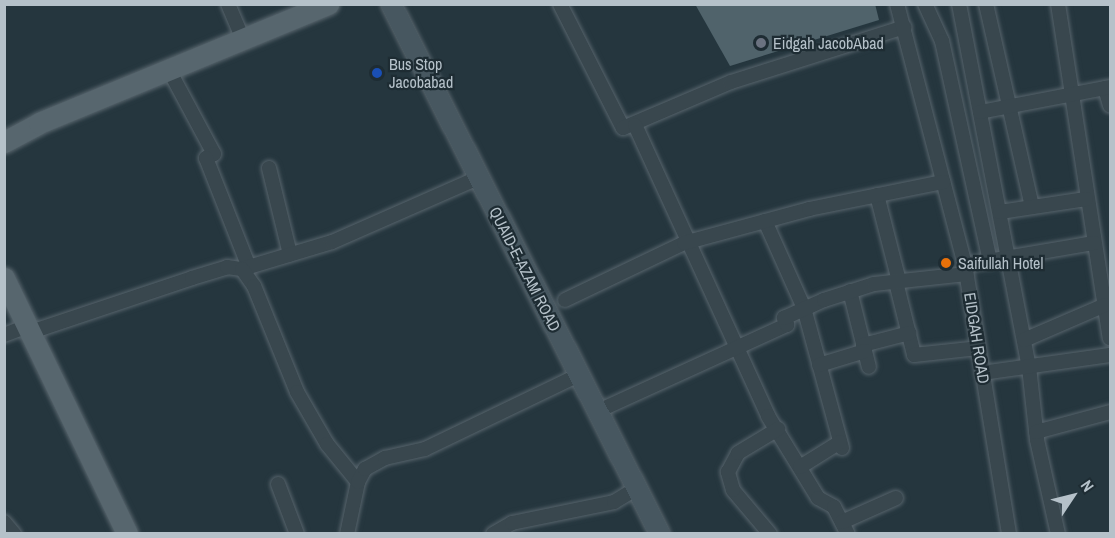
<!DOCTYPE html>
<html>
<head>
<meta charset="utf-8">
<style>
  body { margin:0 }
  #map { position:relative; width:1115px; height:538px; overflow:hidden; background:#25363e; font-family:"Archivo Narrow",sans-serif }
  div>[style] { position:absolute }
  .building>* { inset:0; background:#50636b }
  .roads { filter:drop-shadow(0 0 2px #57646c) drop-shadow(0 0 2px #57646c) }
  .street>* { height:14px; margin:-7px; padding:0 7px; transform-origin:7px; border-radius:7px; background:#39474e }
  .secondary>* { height:20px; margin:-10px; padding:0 10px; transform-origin:10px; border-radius:10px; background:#475760 }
  .primary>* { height:21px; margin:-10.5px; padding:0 10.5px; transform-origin:10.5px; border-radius:10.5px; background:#57666e }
  .dots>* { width:16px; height:16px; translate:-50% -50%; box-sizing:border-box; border:3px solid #1e2c33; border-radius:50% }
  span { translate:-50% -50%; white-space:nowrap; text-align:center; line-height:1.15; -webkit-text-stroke:4.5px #1e2c33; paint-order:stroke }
  .poi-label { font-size:16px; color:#b5c1c9 }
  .left { translate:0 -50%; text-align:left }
  .street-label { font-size:16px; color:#b5c1c9 }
  .frame { position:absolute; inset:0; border:6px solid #b5c1c9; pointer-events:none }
  .north { position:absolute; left:1043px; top:466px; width:60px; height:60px; -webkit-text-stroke:4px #1e2c33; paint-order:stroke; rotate:55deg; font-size:16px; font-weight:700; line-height:24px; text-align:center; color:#b5c1c9 }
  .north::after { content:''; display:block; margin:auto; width:21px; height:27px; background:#b5c1c9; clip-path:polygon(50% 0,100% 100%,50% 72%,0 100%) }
</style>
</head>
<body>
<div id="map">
  <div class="building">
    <i style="clip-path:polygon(695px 4px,875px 4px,879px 20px,730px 66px)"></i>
  </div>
  <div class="roads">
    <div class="street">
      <i style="left:228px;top:4px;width:38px;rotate:67deg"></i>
      <i style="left:560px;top:4px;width:139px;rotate:63.1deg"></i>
      <i style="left:623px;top:128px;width:117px;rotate:-23.1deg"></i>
      <i style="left:731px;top:82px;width:182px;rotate:-17.6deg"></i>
      <i style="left:897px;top:4px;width:270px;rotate:75.4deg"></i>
      <i style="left:965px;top:265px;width:273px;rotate:80.7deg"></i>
      <i style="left:925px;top:4px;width:41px;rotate:65.3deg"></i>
      <i style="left:942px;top:41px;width:226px;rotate:77.7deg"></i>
      <i style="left:959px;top:4px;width:370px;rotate:79.1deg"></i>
      <i style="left:1029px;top:367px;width:73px;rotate:83.7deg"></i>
      <i style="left:1037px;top:440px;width:96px;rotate:77.4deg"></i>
      <i style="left:986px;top:4px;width:208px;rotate:77.2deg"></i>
      <i style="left:1058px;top:4px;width:338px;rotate:81.2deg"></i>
      <i style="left:169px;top:70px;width:95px;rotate:61.8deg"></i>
      <i style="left:214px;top:154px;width:9px;rotate:153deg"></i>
      <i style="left:206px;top:158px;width:117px;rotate:68.5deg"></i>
      <i style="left:1105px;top:88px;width:18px;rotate:74deg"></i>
      <i style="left:980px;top:112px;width:132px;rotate:-10.9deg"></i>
      <i style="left:635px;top:125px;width:320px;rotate:65.4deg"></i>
      <i style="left:768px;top:416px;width:96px;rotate:58.6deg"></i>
      <i style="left:818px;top:498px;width:18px;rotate:29deg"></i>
      <i style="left:834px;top:507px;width:30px;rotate:63deg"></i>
      <i style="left:269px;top:168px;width:89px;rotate:76.3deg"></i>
      <i style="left:877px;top:195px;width:89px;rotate:75.7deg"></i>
      <i style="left:1000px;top:212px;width:87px;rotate:-8.6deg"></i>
      <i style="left:765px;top:221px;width:95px;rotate:65.9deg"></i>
      <i style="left:804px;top:308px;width:145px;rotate:74.8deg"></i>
      <i style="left:965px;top:265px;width:131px;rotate:-9.7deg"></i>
      <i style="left:242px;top:269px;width:94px;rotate:-16.7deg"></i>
      <i style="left:332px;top:242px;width:159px;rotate:-23.7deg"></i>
      <i style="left:896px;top:282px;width:75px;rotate:76.1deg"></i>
      <i style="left:914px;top:355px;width:64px;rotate:-6.2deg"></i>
      <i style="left:850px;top:291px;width:78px;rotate:76deg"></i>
      <i style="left:565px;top:300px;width:132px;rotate:-25.6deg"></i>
      <i style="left:684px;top:243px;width:130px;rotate:-15.2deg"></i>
      <i style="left:809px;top:209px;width:137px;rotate:-11.4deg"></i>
      <i style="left:28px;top:333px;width:173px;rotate:-18.5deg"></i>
      <i style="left:192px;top:278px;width:37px;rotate:-17deg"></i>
      <i style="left:227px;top:267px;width:15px;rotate:8deg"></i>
      <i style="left:242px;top:269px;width:21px;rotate:55deg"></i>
      <i style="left:254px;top:286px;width:114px;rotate:67.9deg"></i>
      <i style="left:297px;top:392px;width:60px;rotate:60deg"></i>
      <i style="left:327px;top:444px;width:49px;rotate:50.8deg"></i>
      <i style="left:358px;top:482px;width:53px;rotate:101.9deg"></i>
      <i style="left:4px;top:335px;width:22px;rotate:-21deg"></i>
      <i style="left:1024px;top:340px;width:88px;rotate:-23.4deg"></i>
      <i style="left:863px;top:345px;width:48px;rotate:-14.6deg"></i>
      <i style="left:819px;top:365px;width:48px;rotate:-16.9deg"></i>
      <i style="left:982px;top:373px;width:129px;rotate:-8deg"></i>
      <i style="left:598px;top:411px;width:208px;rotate:-24.5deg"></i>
      <i style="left:787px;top:325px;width:8px;rotate:-113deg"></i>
      <i style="left:784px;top:318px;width:44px;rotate:-24.2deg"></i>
      <i style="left:824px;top:300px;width:52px;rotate:-17.7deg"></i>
      <i style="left:874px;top:284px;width:93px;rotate:-6.2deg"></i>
      <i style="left:1036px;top:432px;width:77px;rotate:-15.1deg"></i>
      <i style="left:800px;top:467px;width:47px;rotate:-32deg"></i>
      <i style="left:358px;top:482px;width:15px;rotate:-62deg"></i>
      <i style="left:365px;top:469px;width:23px;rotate:-29deg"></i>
      <i style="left:385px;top:458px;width:41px;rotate:-12.7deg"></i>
      <i style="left:425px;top:449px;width:171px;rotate:-25.7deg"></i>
      <i style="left:278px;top:484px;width:53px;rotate:69.2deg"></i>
      <i style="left:4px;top:522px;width:16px;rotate:50deg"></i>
      <i style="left:842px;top:522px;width:59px;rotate:-24deg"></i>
      <i style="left:493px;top:534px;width:22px;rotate:-30deg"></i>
      <i style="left:512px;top:523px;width:104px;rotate:-11.6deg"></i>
      <i style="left:614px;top:502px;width:27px;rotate:-31deg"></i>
      <i style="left:770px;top:534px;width:57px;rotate:-130.1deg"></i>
      <i style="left:733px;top:490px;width:19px;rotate:-106deg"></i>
      <i style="left:728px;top:472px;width:21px;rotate:-62deg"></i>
      <i style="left:738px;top:453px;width:47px;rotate:-31deg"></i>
    </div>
    <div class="secondary">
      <i style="left:391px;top:4px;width:594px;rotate:63.09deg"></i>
    </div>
    <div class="primary">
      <i style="left:4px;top:142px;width:40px;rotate:-28deg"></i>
      <i style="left:39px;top:123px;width:313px;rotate:-22.4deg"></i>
      <i style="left:4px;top:278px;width:284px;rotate:64.3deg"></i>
    </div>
  </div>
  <div class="dots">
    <i style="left:761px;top:43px;background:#6b7280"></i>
    <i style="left:377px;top:73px;background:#1a4fb4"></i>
    <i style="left:946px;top:263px;background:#e8710a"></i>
  </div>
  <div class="poi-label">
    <span class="left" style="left:773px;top:43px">Eidgah JacobAbad</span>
    <span class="left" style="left:389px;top:73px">Bus Stop<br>Jacobabad</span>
    <span class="left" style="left:958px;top:263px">Saifullah Hotel</span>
  </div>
  <div class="street-label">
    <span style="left:525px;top:269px;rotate:63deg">QUAID-E-AZAM ROAD</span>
    <span style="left:977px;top:338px;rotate:81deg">EIDGAH ROAD</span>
  </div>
  <div class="frame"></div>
  <div class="north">N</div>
</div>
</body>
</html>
